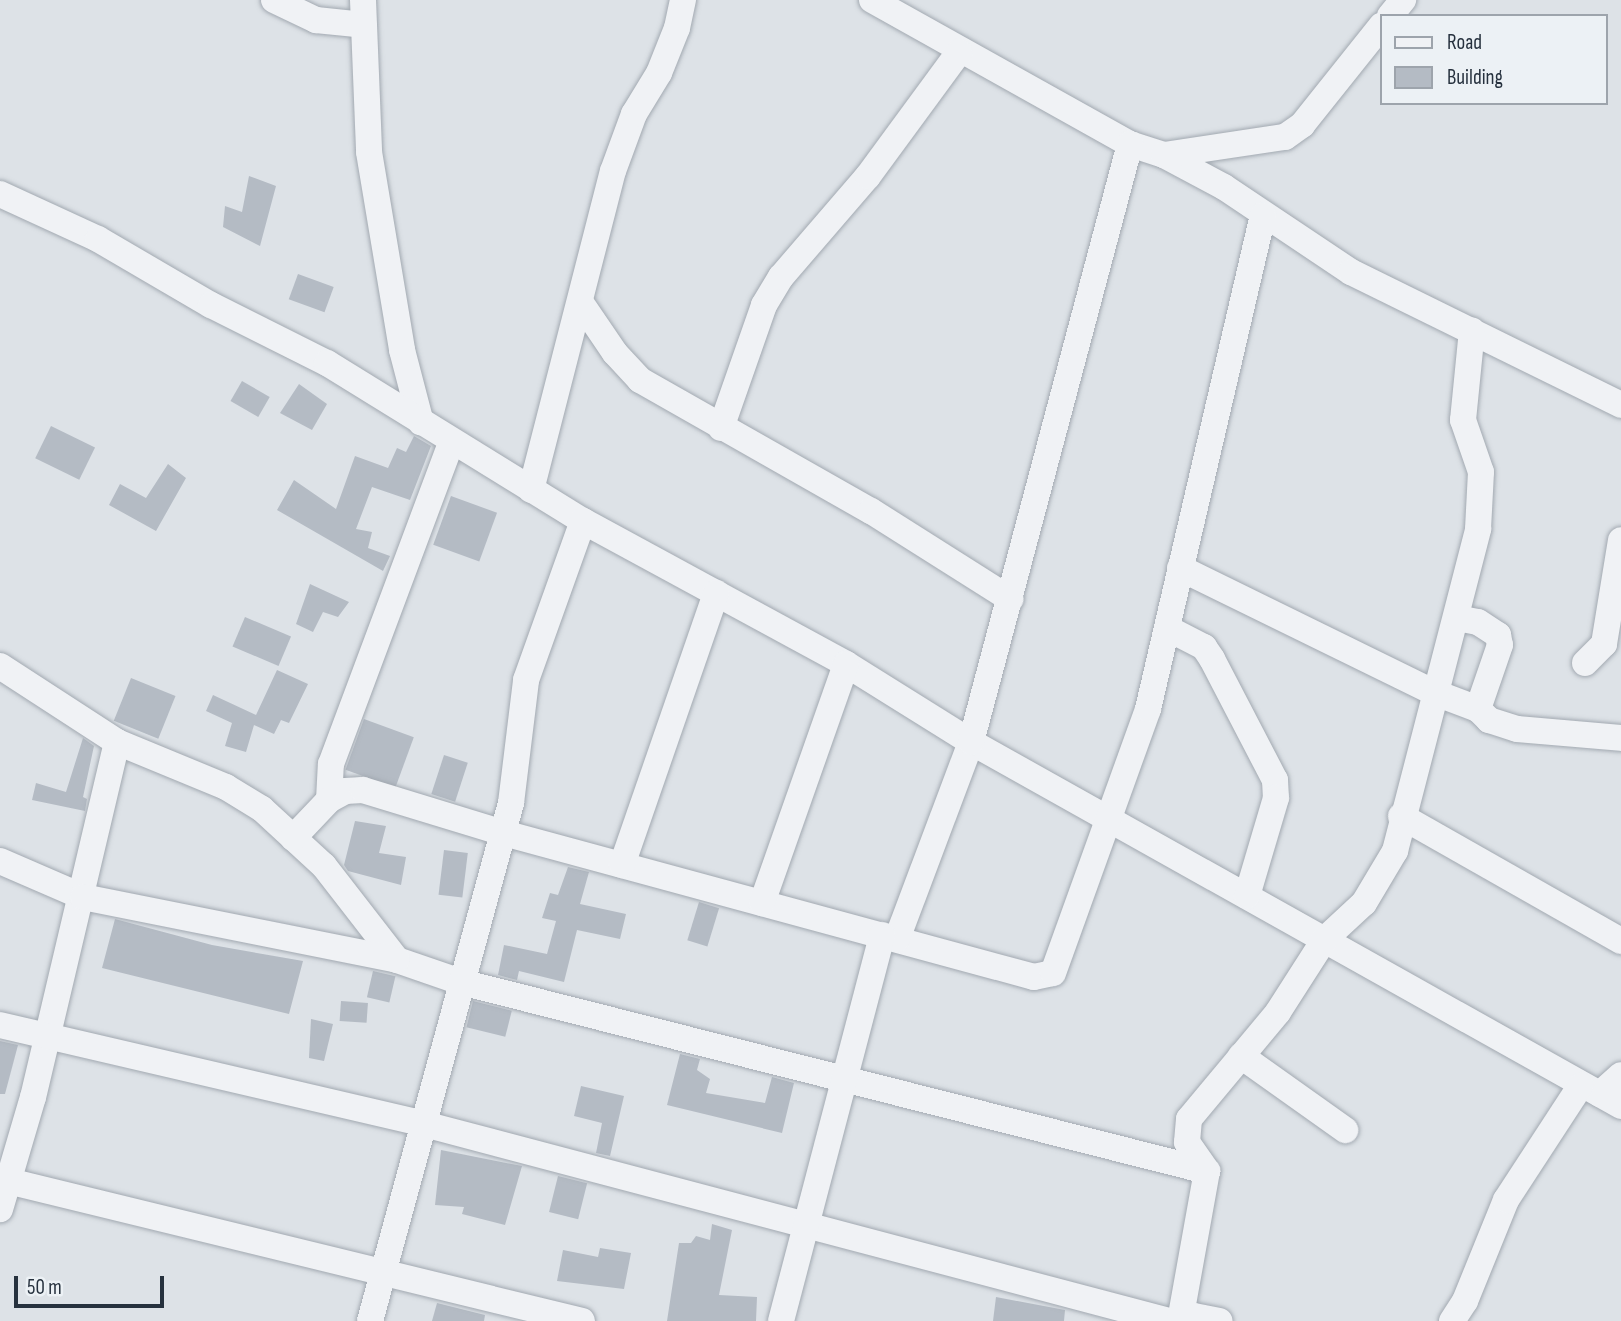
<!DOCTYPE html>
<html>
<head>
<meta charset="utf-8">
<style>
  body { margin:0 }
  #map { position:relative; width:1621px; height:1321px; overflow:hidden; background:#dde2e7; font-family:"Sofia Sans Condensed",sans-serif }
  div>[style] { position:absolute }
  .building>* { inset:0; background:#b4bbc4; transform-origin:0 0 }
  .roads { filter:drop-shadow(0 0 2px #a2a9b1) drop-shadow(0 0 2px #a2a9b1) }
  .minor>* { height:26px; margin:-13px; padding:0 13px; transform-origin:13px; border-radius:13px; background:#f0f2f5 }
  span { translate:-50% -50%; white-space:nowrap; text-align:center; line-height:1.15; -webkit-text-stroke:6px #ecf1f5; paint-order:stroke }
  .legend { position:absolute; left:1380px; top:14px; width:228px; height:91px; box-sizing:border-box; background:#ecf1f5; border:2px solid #9da4ac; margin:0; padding:9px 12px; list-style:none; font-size:21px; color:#26313e }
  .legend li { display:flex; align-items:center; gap:14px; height:35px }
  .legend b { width:35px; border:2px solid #9da4ac }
  .scale { position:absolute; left:14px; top:1276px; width:150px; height:32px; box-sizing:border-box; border:4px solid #26313e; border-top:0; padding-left:9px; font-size:21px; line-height:24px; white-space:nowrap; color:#26313e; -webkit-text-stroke:5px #ecf1f5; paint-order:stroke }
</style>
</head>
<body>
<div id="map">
  <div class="building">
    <i style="clip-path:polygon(249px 176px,276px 186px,260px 246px,223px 227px,225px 206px,242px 212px)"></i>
    <i style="left:298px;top:274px;width:38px;height:27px;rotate:20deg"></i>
    <i style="left:242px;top:381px;width:32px;height:23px;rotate:30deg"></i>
    <i style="clip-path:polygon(299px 384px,327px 404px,312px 430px,280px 413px)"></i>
    <i style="left:51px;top:426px;width:49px;height:36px;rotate:26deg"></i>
    <i style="clip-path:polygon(414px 436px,431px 446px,410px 500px,372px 487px,356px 529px,372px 532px,368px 548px,390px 556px,383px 571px,277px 510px,294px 480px,336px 509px,355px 456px,388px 468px,397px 448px,406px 452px)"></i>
    <i style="clip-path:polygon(168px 464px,186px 478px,156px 531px,109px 505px,120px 484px,146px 498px)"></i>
    <i style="left:451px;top:496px;width:49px;height:52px;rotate:20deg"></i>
    <i style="clip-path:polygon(310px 584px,349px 602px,338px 617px,323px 612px,313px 632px,296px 624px)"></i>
    <i style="left:245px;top:617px;width:50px;height:32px;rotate:23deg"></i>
    <i style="clip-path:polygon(277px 670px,308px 684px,289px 723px,281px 720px,274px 734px,254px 725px,246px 752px,225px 746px,232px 723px,206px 711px,213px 695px,256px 715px)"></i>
    <i style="left:131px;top:678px;width:48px;height:46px;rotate:22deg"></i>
    <i style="left:364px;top:719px;width:53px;height:54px;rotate:20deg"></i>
    <i style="clip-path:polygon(83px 738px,94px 746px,83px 797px,87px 799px,85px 811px,32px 800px,36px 783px,66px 792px)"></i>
    <i style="left:444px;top:755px;width:25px;height:41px;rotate:18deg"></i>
    <i style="clip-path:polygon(355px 821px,386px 826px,379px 853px,406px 857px,401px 885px,348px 871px,344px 865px)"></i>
    <i style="left:444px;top:850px;width:24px;height:45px;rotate:7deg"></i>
    <i style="clip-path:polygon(568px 867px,589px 872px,580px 904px,626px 914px,620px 939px,577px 930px,564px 982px,519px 971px,517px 980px,498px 975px,504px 945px,547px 954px,556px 921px,542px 918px,550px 893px,558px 895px)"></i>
    <i style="left:699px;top:902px;width:21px;height:40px;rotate:17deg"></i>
    <i style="clip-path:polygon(115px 919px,212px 945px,303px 961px,289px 1014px,102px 968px)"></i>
    <i style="left:373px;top:971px;width:23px;height:27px;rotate:13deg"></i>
    <i style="left:341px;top:1001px;width:27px;height:20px;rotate:4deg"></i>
    <i style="left:473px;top:1001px;width:40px;height:27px;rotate:14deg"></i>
    <i style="clip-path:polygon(311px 1019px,333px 1024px,324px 1061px,309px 1058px)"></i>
    <i style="clip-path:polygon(0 1041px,18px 1045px,5px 1094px,0 1094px)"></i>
    <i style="clip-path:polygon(680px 1054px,700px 1059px,697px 1070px,710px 1079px,706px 1093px,765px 1103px,772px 1077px,794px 1083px,782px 1133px,667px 1105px)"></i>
    <i style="clip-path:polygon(581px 1086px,624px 1096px,610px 1156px,596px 1153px,602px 1123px,574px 1116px)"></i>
    <i style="clip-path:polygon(441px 1150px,522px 1166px,505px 1225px,462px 1214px,464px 1207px,435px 1205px)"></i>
    <i style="left:558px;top:1176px;width:30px;height:37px;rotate:14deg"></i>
    <i style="clip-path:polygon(712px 1224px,732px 1230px,719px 1295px,757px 1297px,756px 1321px,667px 1321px,679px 1243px,691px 1243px,696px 1236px,710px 1240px)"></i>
    <i style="clip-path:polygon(600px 1248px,631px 1253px,624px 1289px,557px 1281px,563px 1250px,598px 1257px)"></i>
    <i style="clip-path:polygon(996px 1297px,1065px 1310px,1064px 1321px,993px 1321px)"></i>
    <i style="clip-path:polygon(437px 1303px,485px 1315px,484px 1321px,432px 1321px)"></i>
  </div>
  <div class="roads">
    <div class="minor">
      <i style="left:274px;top:0;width:47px;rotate:25.5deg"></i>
      <i style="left:316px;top:20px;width:48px;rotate:5.9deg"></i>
      <i style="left:363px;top:0;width:152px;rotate:87.7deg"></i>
      <i style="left:369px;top:152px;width:201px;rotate:80.5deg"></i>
      <i style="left:402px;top:350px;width:75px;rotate:75.4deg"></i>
      <i style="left:872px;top:0;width:295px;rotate:29.2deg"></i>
      <i style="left:1130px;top:144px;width:36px;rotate:18deg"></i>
      <i style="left:1164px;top:155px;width:68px;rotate:28.1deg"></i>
      <i style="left:1224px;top:187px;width:153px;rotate:33.8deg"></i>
      <i style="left:1351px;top:272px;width:301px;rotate:26.2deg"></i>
      <i style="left:1390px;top:16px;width:21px;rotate:-51deg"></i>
      <i style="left:1164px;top:155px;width:122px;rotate:-8.5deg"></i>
      <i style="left:1285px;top:137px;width:21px;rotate:-35deg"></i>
      <i style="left:1302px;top:125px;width:127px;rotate:-51.4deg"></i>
      <i style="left:0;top:194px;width:108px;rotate:24.7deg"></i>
      <i style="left:98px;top:239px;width:131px;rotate:30.3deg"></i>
      <i style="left:211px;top:305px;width:130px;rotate:26.6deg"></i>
      <i style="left:327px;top:363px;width:301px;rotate:31.7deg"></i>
      <i style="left:583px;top:521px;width:299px;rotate:28.5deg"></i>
      <i style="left:846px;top:664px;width:147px;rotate:32deg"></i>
      <i style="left:971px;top:742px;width:745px;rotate:29.25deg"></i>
      <i style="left:581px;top:303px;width:60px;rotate:55.8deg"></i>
      <i style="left:615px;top:353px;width:37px;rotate:47deg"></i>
      <i style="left:640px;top:380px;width:266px;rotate:29.6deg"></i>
      <i style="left:871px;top:511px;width:165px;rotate:32.3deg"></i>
      <i style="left:721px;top:428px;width:130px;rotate:-70.7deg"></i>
      <i style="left:764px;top:305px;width:33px;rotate:-59deg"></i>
      <i style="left:781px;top:277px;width:133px;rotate:-49.3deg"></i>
      <i style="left:868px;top:176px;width:154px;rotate:-53.7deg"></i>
      <i style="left:531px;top:490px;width:329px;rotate:-75.6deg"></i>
      <i style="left:613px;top:171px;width:61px;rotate:-69.8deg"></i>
      <i style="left:634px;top:114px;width:48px;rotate:-58.6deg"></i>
      <i style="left:659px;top:73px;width:48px;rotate:-68.2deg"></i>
      <i style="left:677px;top:28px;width:29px;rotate:-78deg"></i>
      <i style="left:1180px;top:568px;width:282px;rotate:26.1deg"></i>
      <i style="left:1433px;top:692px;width:48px;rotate:20.7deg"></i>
      <i style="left:1457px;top:618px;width:21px;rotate:11deg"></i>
      <i style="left:1478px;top:622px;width:24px;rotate:33deg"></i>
      <i style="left:1498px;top:635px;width:10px;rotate:79deg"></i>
      <i style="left:1500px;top:645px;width:68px;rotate:109deg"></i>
      <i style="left:1478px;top:709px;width:16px;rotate:45deg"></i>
      <i style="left:1489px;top:720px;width:29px;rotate:18deg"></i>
      <i style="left:1517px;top:729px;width:104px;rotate:4.9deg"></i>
      <i style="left:1167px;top:628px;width:42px;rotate:27.2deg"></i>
      <i style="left:1204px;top:647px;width:14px;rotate:56deg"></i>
      <i style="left:1212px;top:659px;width:136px;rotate:62.5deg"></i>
      <i style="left:1275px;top:780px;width:18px;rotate:87deg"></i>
      <i style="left:1276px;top:798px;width:102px;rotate:106.5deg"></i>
      <i style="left:1585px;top:663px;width:27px;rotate:-45deg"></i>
      <i style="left:1604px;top:644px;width:105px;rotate:-80.7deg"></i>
      <i style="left:0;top:666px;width:140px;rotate:33deg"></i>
      <i style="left:117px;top:742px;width:365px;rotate:103.3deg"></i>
      <i style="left:33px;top:1097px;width:117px;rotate:106.4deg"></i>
      <i style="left:117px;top:742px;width:118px;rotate:22.4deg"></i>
      <i style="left:226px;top:787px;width:42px;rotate:31.4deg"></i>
      <i style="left:262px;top:809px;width:84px;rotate:42.6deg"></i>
      <i style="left:324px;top:866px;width:119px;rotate:52.2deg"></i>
      <i style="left:397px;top:960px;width:68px;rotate:19deg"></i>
      <i style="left:461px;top:982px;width:770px;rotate:14.22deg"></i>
      <i style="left:329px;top:800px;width:36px;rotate:-87deg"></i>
      <i style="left:331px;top:764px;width:343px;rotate:-69.5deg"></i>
      <i style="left:1401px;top:816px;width:253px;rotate:29.6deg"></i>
      <i style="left:293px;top:838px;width:52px;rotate:-46.5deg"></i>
      <i style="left:329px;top:800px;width:18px;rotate:-29deg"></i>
      <i style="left:345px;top:791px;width:18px;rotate:-3deg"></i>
      <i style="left:363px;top:790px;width:143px;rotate:17deg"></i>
      <i style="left:500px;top:832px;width:553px;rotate:15.19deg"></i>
      <i style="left:1034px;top:977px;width:19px;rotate:-12deg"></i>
      <i style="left:1053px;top:973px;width:281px;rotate:-70.2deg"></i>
      <i style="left:1148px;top:709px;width:507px;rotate:-76.9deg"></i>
      <i style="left:0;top:861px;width:90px;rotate:23.4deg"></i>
      <i style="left:83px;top:897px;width:320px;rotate:11.3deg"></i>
      <i style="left:622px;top:865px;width:288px;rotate:-70.9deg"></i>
      <i style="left:762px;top:903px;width:253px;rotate:-70.6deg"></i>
      <i style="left:897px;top:939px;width:210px;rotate:-69.4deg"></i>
      <i style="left:971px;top:742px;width:619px;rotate:-75.11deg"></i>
      <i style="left:0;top:1025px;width:435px;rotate:13.1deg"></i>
      <i style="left:424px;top:1124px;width:771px;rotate:14.81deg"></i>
      <i style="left:1241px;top:1056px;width:128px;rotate:35.4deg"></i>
      <i style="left:1600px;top:1094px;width:28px;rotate:-42deg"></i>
      <i style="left:0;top:1179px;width:599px;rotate:13.71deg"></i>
      <i style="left:370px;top:1321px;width:537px;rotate:-74.77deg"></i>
      <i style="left:511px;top:803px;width:124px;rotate:-83deg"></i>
      <i style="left:526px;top:680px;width:169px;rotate:-70.3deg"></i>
      <i style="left:781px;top:1321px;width:399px;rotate:-75.3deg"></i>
      <i style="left:1180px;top:1321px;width:152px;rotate:-79.8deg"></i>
      <i style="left:1207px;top:1171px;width:35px;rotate:-125deg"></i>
      <i style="left:1187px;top:1142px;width:23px;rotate:-85deg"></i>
      <i style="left:1189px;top:1119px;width:139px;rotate:-50.2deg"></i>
      <i style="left:1278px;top:1012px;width:85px;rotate:-57.4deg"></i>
      <i style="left:1324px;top:940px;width:54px;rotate:-42.8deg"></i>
      <i style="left:1364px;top:903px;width:61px;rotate:-59.2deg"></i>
      <i style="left:1395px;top:851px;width:333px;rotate:-75.5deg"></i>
      <i style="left:1478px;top:529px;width:57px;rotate:-87deg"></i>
      <i style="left:1481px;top:472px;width:55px;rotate:-109.1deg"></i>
      <i style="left:1463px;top:420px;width:90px;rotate:-84.3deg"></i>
      <i style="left:1184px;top:1321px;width:11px;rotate:-27deg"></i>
      <i style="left:1194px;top:1316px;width:26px;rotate:11deg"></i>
      <i style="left:1452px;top:1321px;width:24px;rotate:-57deg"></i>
      <i style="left:1465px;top:1301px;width:109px;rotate:-67.9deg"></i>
      <i style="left:1506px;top:1200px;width:137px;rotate:-56.9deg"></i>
    </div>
  </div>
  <ul class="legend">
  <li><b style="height:9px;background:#f0f2f5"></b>Road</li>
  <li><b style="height:19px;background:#b4bbc4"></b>Building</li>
  </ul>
  <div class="scale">50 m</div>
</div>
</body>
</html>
